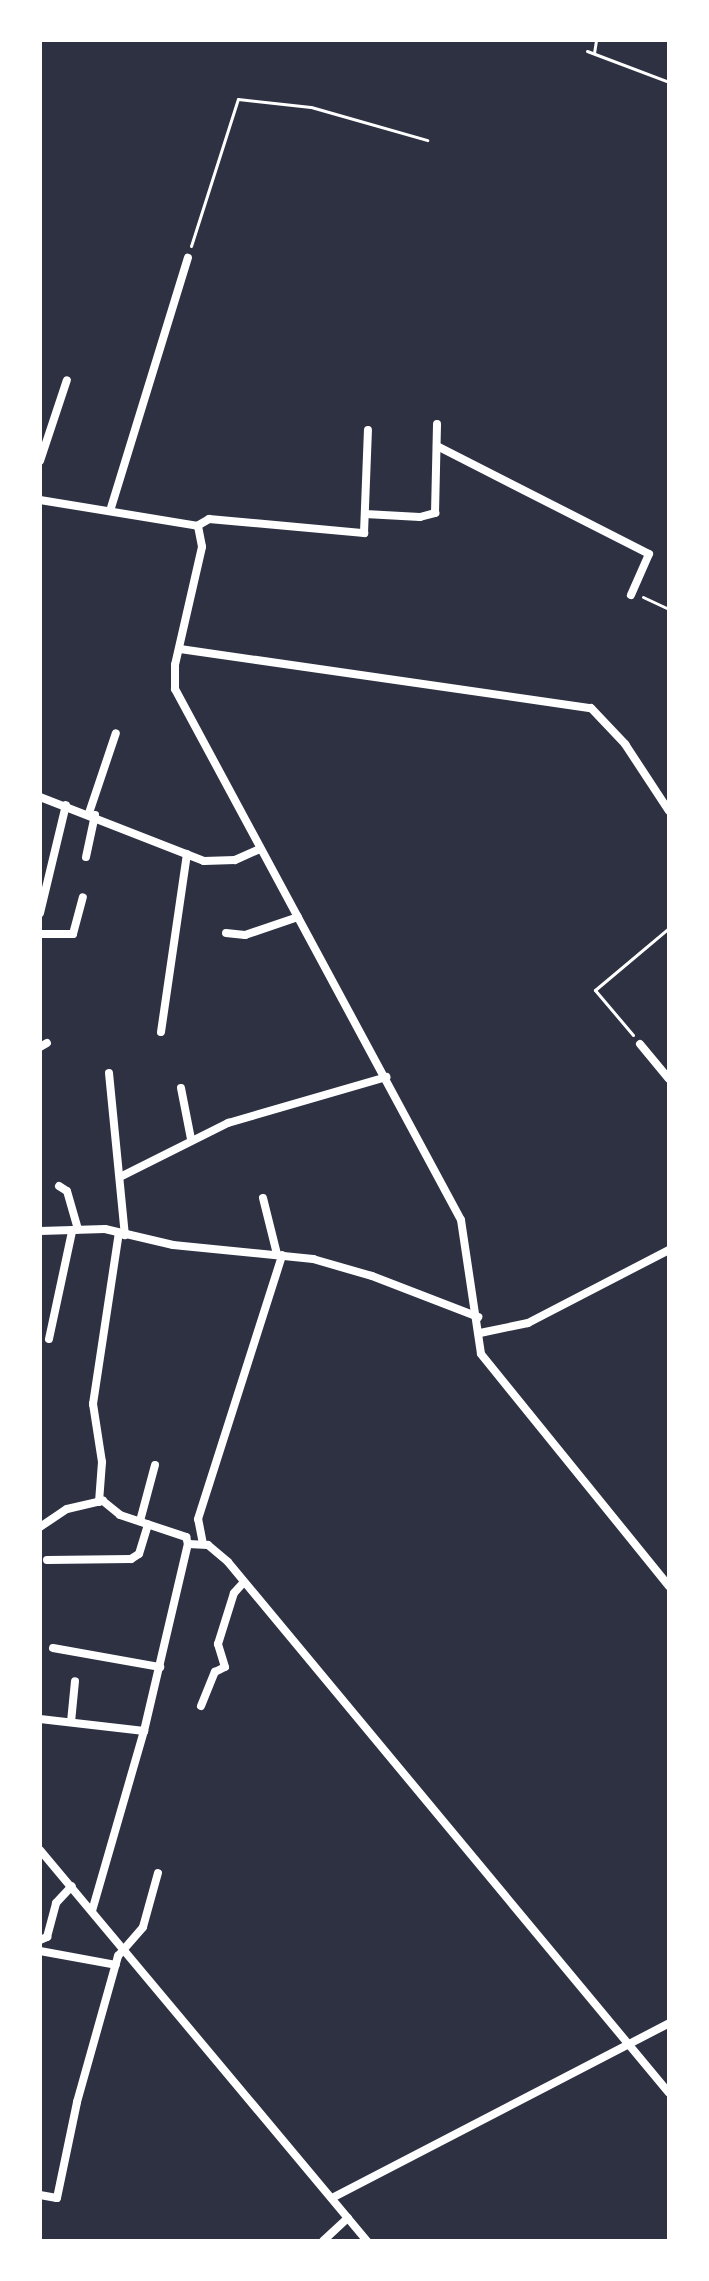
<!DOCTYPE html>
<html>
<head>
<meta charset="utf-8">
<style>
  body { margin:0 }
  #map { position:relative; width:709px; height:2281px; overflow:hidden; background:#2d3142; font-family:"PT Sans Narrow",sans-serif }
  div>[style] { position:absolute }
  .path>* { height:3px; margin:-1.5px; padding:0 1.5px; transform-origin:1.5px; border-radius:1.5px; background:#fff }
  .minor>* { height:8px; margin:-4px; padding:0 4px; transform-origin:4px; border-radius:4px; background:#fff }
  span { translate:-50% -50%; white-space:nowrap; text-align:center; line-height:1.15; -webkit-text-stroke:7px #fff; paint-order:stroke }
  .frame { position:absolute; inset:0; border:42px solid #fff; pointer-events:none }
</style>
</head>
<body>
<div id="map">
  <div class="path">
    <i style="left:587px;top:51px;width:88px;rotate:20.7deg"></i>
    <i style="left:594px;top:53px;width:13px;rotate:-81deg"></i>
    <i style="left:191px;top:246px;width:154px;rotate:-72.3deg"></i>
    <i style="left:238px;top:99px;width:73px;rotate:6.3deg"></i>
    <i style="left:311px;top:107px;width:121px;rotate:15.9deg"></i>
    <i style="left:643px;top:597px;width:29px;rotate:25deg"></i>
    <i style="left:633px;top:1035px;width:59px;rotate:-130.2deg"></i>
    <i style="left:595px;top:990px;width:97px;rotate:-40deg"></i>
  </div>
  <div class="minor">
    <i style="left:437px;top:446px;width:238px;rotate:27deg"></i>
    <i style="left:649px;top:554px;width:45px;rotate:113.7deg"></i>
    <i style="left:40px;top:461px;width:85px;rotate:-71.6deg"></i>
    <i style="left:40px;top:500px;width:160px;rotate:9.3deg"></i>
    <i style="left:198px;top:526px;width:21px;rotate:79deg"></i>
    <i style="left:202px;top:547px;width:121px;rotate:102.9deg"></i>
    <i style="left:175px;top:665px;width:24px;rotate:90deg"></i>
    <i style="left:175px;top:689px;width:603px;rotate:61.69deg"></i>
    <i style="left:461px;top:1220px;width:135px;rotate:81.5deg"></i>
    <i style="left:481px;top:1354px;width:299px;rotate:51deg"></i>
    <i style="left:110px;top:511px;width:265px;rotate:-72.9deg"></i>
    <i style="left:365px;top:514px;width:55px;rotate:3.1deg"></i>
    <i style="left:420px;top:517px;width:16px;rotate:-15deg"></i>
    <i style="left:435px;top:513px;width:89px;rotate:-88.7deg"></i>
    <i style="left:197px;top:526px;width:14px;rotate:-30deg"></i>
    <i style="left:209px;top:519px;width:156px;rotate:5.2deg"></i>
    <i style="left:364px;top:533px;width:103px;rotate:-87.8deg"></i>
    <i style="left:180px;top:649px;width:415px;rotate:8.2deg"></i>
    <i style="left:591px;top:708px;width:50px;rotate:46.6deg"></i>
    <i style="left:625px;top:744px;width:80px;rotate:56.7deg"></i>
    <i style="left:40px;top:797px;width:176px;rotate:21.3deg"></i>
    <i style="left:204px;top:861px;width:31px;rotate:-2deg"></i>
    <i style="left:235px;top:860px;width:27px;rotate:-24deg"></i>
    <i style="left:89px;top:813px;width:84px;rotate:-71.4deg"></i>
    <i style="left:86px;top:857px;width:43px;rotate:-77.9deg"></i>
    <i style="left:40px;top:913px;width:111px;rotate:-76.5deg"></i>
    <i style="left:226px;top:933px;width:19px;rotate:6deg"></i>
    <i style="left:245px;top:935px;width:56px;rotate:-18.8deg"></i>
    <i style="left:40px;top:934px;width:33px"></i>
    <i style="left:73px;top:934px;width:38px;rotate:-75deg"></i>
    <i style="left:161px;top:1032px;width:180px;rotate:-81.7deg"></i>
    <i style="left:640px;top:1044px;width:45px;rotate:50.4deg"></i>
    <i style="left:40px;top:1047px;width:8px;rotate:-30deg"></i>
    <i style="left:109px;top:1073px;width:163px;rotate:84.4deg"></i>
    <i style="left:181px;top:1088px;width:52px;rotate:78.9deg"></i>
    <i style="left:122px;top:1176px;width:119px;rotate:-26.6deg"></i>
    <i style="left:228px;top:1123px;width:165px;rotate:-16.2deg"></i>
    <i style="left:59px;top:1186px;width:9px;rotate:32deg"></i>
    <i style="left:67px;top:1191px;width:40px;rotate:74deg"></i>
    <i style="left:263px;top:1198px;width:58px;rotate:76deg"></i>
    <i style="left:40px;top:1231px;width:65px;rotate:-1.8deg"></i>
    <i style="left:105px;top:1229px;width:70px;rotate:13.2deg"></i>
    <i style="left:173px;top:1245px;width:141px;rotate:5.7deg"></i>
    <i style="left:313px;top:1259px;width:61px;rotate:16.1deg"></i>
    <i style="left:372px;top:1276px;width:114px;rotate:21.1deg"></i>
    <i style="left:480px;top:1333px;width:49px;rotate:-11.8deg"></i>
    <i style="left:528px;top:1323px;width:159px;rotate:-27.4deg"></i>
    <i style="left:49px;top:1339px;width:109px;rotate:-77.9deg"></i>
    <i style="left:99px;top:1502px;width:40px;rotate:-85.7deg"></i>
    <i style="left:102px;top:1462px;width:59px;rotate:-98.8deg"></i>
    <i style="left:93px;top:1404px;width:173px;rotate:-81.4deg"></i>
    <i style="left:140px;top:1521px;width:58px;rotate:-75deg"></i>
    <i style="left:40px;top:1527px;width:32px;rotate:-34deg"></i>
    <i style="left:67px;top:1509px;width:37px;rotate:-13deg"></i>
    <i style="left:103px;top:1501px;width:22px;rotate:39deg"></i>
    <i style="left:120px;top:1515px;width:70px;rotate:18.4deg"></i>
    <i style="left:186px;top:1537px;width:7px;rotate:74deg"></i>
    <i style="left:203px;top:1544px;width:25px;rotate:-101deg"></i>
    <i style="left:198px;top:1519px;width:277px;rotate:-72.3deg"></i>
    <i style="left:47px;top:1560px;width:84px;rotate:-0.7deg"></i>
    <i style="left:131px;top:1559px;width:9px;rotate:-32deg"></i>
    <i style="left:139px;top:1554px;width:31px;rotate:-73deg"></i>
    <i style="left:53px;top:1648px;width:109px;rotate:10.1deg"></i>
    <i style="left:201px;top:1706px;width:37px;rotate:-68deg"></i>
    <i style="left:215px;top:1672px;width:11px;rotate:-27deg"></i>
    <i style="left:225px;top:1667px;width:24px;rotate:-107deg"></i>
    <i style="left:218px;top:1644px;width:53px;rotate:-72.6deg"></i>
    <i style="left:234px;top:1593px;width:13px;rotate:-48deg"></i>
    <i style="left:40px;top:1719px;width:105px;rotate:6.6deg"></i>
    <i style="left:71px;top:1722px;width:41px;rotate:-84.4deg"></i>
    <i style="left:40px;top:1850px;width:510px;rotate:50.09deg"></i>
    <i style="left:92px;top:1911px;width:187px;rotate:-73.9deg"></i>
    <i style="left:144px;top:1731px;width:192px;rotate:-76.8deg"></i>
    <i style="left:188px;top:1544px;width:20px;rotate:3deg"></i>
    <i style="left:208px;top:1545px;width:26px;rotate:40deg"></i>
    <i style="left:228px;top:1562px;width:690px;rotate:50.29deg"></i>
    <i style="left:40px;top:1940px;width:8px;rotate:-23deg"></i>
    <i style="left:47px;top:1937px;width:35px;rotate:-75deg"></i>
    <i style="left:56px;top:1903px;width:23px;rotate:-47deg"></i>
    <i style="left:40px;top:1951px;width:77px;rotate:10.4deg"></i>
    <i style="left:40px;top:2195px;width:17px;rotate:10deg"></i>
    <i style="left:57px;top:2198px;width:98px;rotate:-78.2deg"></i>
    <i style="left:77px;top:2102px;width:152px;rotate:-74.3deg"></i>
    <i style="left:118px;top:1956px;width:38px;rotate:-49deg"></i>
    <i style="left:143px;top:1927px;width:56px;rotate:-74.5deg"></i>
    <i style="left:332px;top:2198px;width:380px;rotate:-27.4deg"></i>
    <i style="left:323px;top:2241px;width:34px;rotate:-43deg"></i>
  </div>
  <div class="frame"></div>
</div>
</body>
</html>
